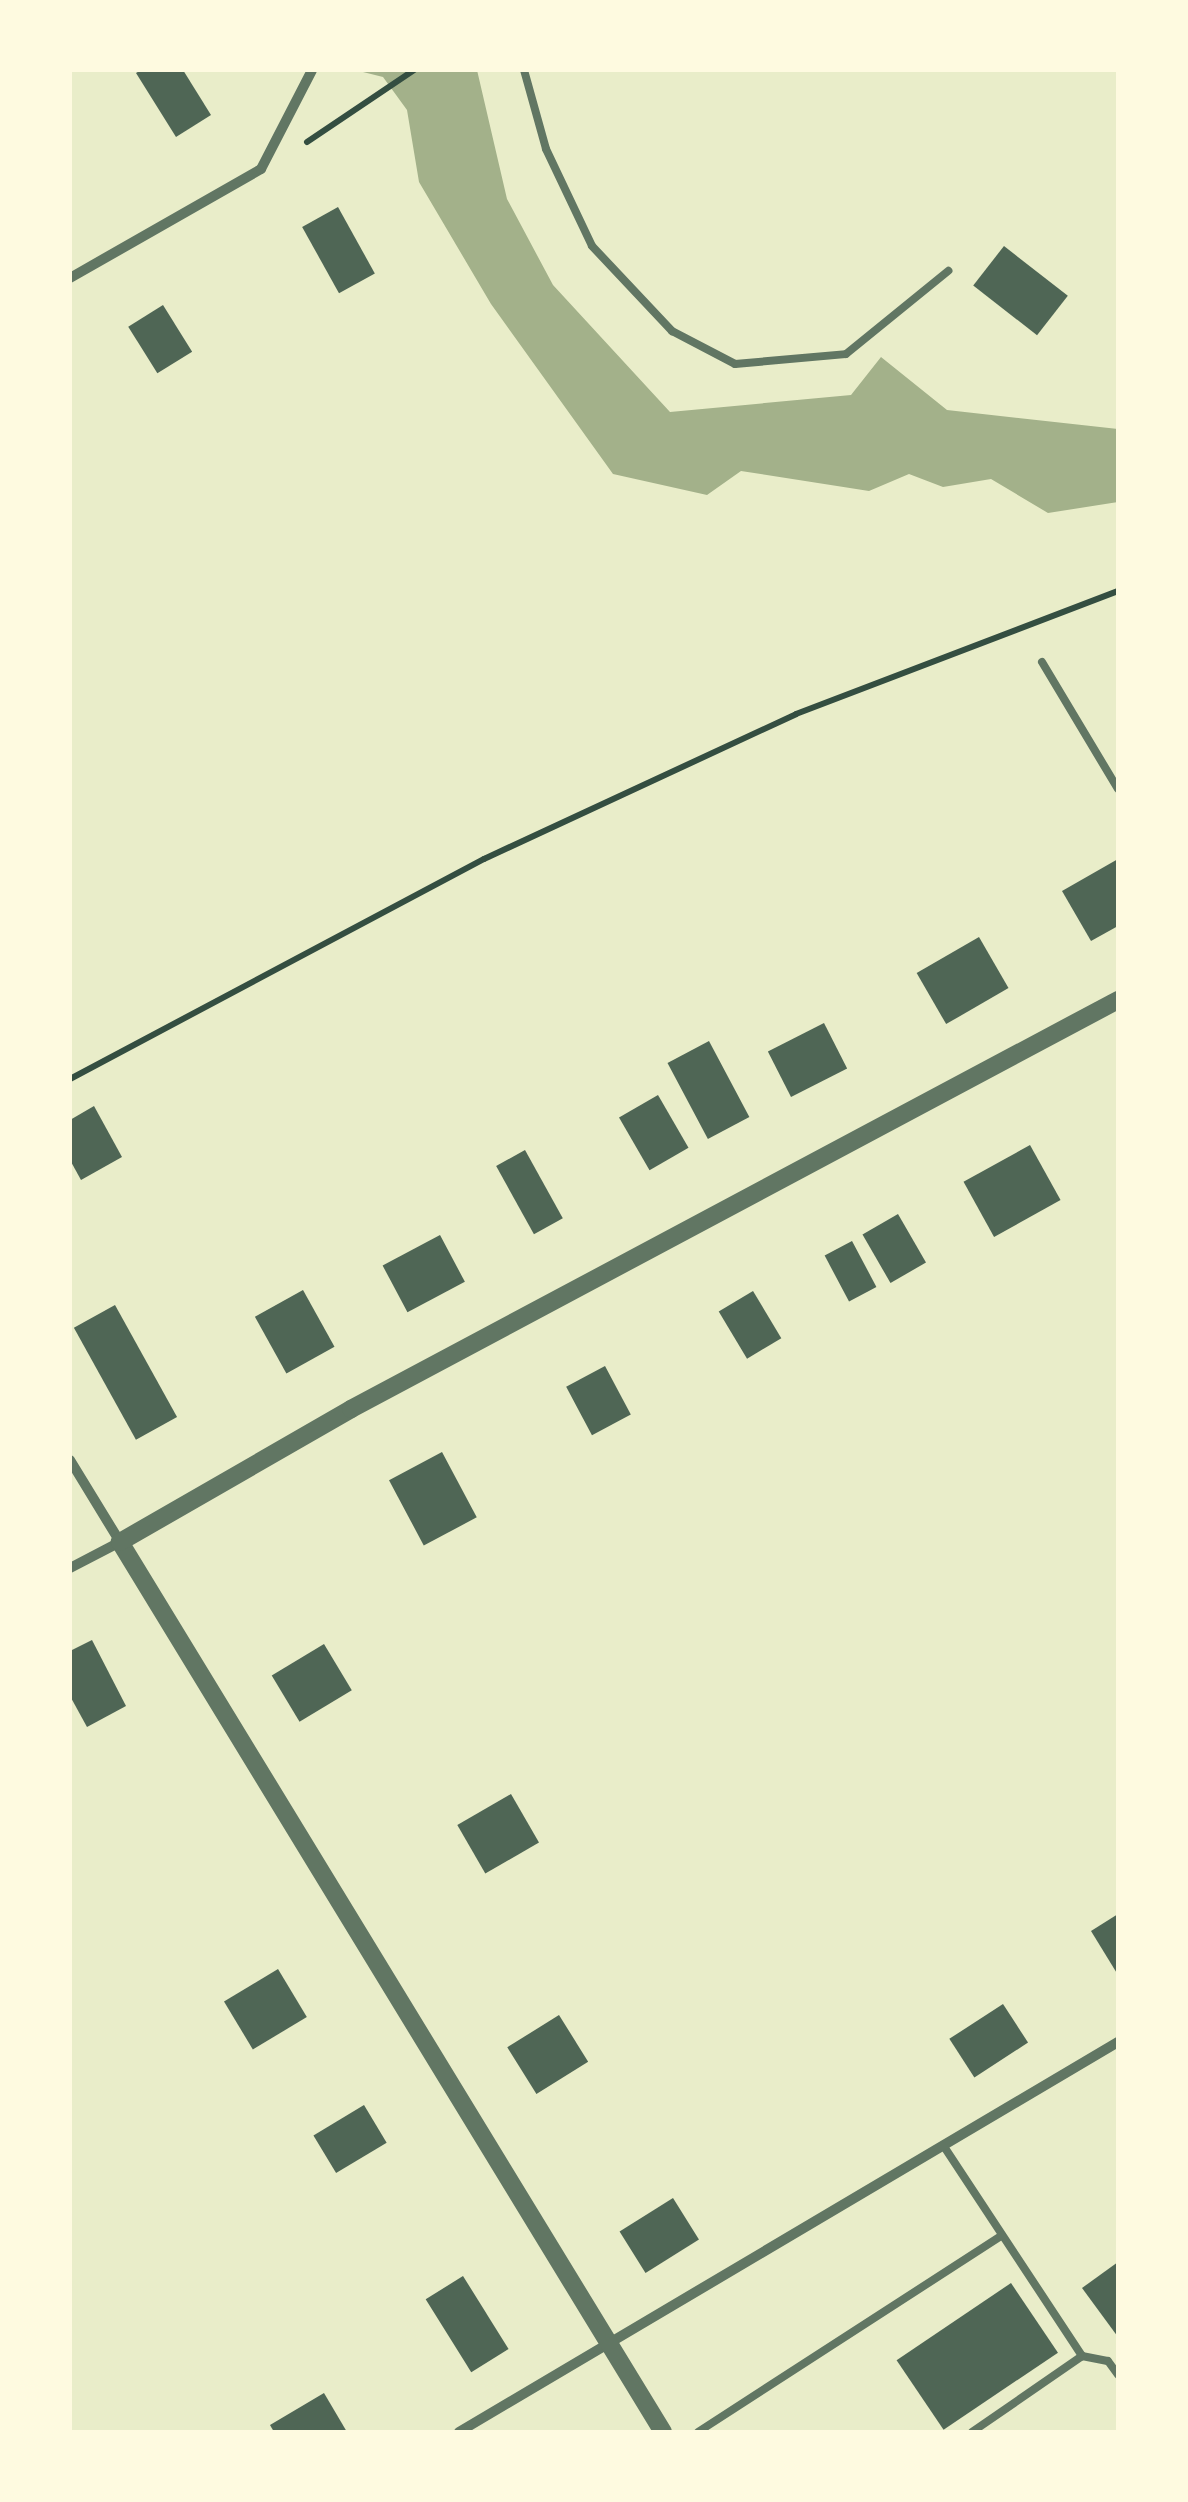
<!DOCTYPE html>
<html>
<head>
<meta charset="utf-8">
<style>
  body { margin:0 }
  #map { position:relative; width:1188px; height:2502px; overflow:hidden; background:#e9edc9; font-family:Montserrat,sans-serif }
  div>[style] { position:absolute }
  .water>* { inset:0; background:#a3b18a }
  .building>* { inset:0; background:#4f6655; transform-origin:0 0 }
  .path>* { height:6px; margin:-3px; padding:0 3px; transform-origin:3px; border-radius:3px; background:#344e41 }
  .service>* { height:8px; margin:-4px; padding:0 4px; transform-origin:4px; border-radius:4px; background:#617663 }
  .minor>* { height:10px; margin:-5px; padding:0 5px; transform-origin:5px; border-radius:5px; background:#617663 }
  .tertiary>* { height:18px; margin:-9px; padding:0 9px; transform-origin:9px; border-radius:9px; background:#617663 }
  span { translate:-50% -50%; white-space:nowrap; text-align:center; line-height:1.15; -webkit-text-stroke:10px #fefae0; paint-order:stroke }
  .frame { position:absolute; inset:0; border:72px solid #fefae0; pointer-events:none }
</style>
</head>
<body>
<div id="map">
  <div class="water">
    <i style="clip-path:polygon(355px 70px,477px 70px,507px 199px,553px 285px,670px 412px,851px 395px,881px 357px,947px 410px,1118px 429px,1118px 502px,1048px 513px,991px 479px,943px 487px,909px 474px,869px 491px,741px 471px,707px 495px,613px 474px,491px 304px,419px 182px,407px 110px,383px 77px)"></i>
  </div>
  <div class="building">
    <i style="clip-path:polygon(141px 70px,183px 70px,211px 115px,176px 137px,136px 73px)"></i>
    <i style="left:338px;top:207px;width:76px;height:41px;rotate:61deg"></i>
    <i style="left:1004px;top:246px;width:81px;height:50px;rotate:38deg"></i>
    <i style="left:163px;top:305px;width:55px;height:41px;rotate:58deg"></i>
    <i style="clip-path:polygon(1118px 859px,1118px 926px,1091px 941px,1062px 891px)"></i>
    <i style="left:979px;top:937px;width:59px;height:72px;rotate:60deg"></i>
    <i style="left:824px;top:1023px;width:51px;height:63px;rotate:63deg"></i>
    <i style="left:709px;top:1041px;width:86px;height:47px;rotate:62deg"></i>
    <i style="left:658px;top:1095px;width:61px;height:45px;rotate:60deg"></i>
    <i style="clip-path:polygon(94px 1106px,122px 1157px,81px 1180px,70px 1160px,70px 1120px)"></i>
    <i style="left:1030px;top:1145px;width:63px;height:76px;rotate:61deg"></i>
    <i style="left:525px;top:1150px;width:78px;height:33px;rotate:61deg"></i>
    <i style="left:898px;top:1214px;width:56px;height:41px;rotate:60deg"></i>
    <i style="left:440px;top:1235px;width:53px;height:65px;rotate:62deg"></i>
    <i style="left:852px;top:1241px;width:52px;height:31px;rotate:62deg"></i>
    <i style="left:303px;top:1290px;width:65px;height:55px;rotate:61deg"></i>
    <i style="left:753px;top:1291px;width:55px;height:40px;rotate:59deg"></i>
    <i style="left:115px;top:1305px;width:128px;height:47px;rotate:61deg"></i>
    <i style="left:605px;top:1366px;width:55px;height:44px;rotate:62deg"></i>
    <i style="left:442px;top:1452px;width:74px;height:60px;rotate:62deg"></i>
    <i style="clip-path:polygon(92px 1640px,126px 1706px,87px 1727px,70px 1696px,70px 1651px)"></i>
    <i style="left:324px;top:1644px;width:54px;height:61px;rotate:59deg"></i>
    <i style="left:511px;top:1794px;width:56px;height:62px;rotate:60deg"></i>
    <i style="clip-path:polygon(1118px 1914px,1118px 1975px,1091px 1931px)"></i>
    <i style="left:278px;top:1969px;width:56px;height:63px;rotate:59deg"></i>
    <i style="left:1003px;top:2004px;width:46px;height:64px;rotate:57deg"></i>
    <i style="left:559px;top:2015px;width:55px;height:61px;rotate:58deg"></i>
    <i style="left:364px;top:2105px;width:44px;height:59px;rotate:59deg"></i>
    <i style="left:673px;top:2198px;width:49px;height:63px;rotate:58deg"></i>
    <i style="clip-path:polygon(1118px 2262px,1118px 2337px,1082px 2288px)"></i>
    <i style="left:463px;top:2276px;width:86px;height:44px;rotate:58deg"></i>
    <i style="left:1011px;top:2283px;width:84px;height:138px;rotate:56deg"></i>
    <i style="clip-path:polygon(324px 2393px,347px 2432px,274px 2432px,270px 2425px)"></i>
  </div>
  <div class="path">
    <i style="left:307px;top:142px;width:129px;rotate:-33.9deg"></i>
    <i style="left:70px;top:1079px;width:469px;rotate:-28deg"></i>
    <i style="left:484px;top:859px;width:344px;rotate:-24.9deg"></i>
    <i style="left:796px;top:714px;width:345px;rotate:-20.9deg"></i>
  </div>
  <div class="service">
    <i style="left:524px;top:70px;width:82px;rotate:74.4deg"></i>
    <i style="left:546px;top:149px;width:107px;rotate:64.6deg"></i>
    <i style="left:592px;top:246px;width:117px;rotate:46.7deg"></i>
    <i style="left:672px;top:331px;width:71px;rotate:27.6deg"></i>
    <i style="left:735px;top:364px;width:111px;rotate:-5.1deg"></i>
    <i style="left:846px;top:354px;width:132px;rotate:-39.1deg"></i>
    <i style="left:1042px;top:662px;width:148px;rotate:59.1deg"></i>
    <i style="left:943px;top:2145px;width:253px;rotate:56.6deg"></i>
    <i style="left:1082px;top:2356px;width:26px;rotate:11deg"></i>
    <i style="left:1108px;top:2361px;width:17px;rotate:54deg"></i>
    <i style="left:698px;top:2432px;width:362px;rotate:-32.9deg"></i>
    <i style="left:972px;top:2432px;width:134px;rotate:-34.6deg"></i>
  </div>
  <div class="minor">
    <i style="left:70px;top:278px;width:220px;rotate:-29.7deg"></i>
    <i style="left:261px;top:169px;width:111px;rotate:-62.7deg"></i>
    <i style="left:70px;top:1460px;width:96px;rotate:58.6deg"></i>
    <i style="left:120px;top:1542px;width:56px;rotate:152.5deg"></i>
    <i style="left:459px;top:2432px;width:766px;rotate:-30.62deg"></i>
  </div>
  <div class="tertiary">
    <i style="left:663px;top:2432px;width:1043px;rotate:-121.39deg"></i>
    <i style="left:120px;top:1542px;width:267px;rotate:-29.9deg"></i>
    <i style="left:351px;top:1409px;width:869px;rotate:-28.07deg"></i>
  </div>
  <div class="frame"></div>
</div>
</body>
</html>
